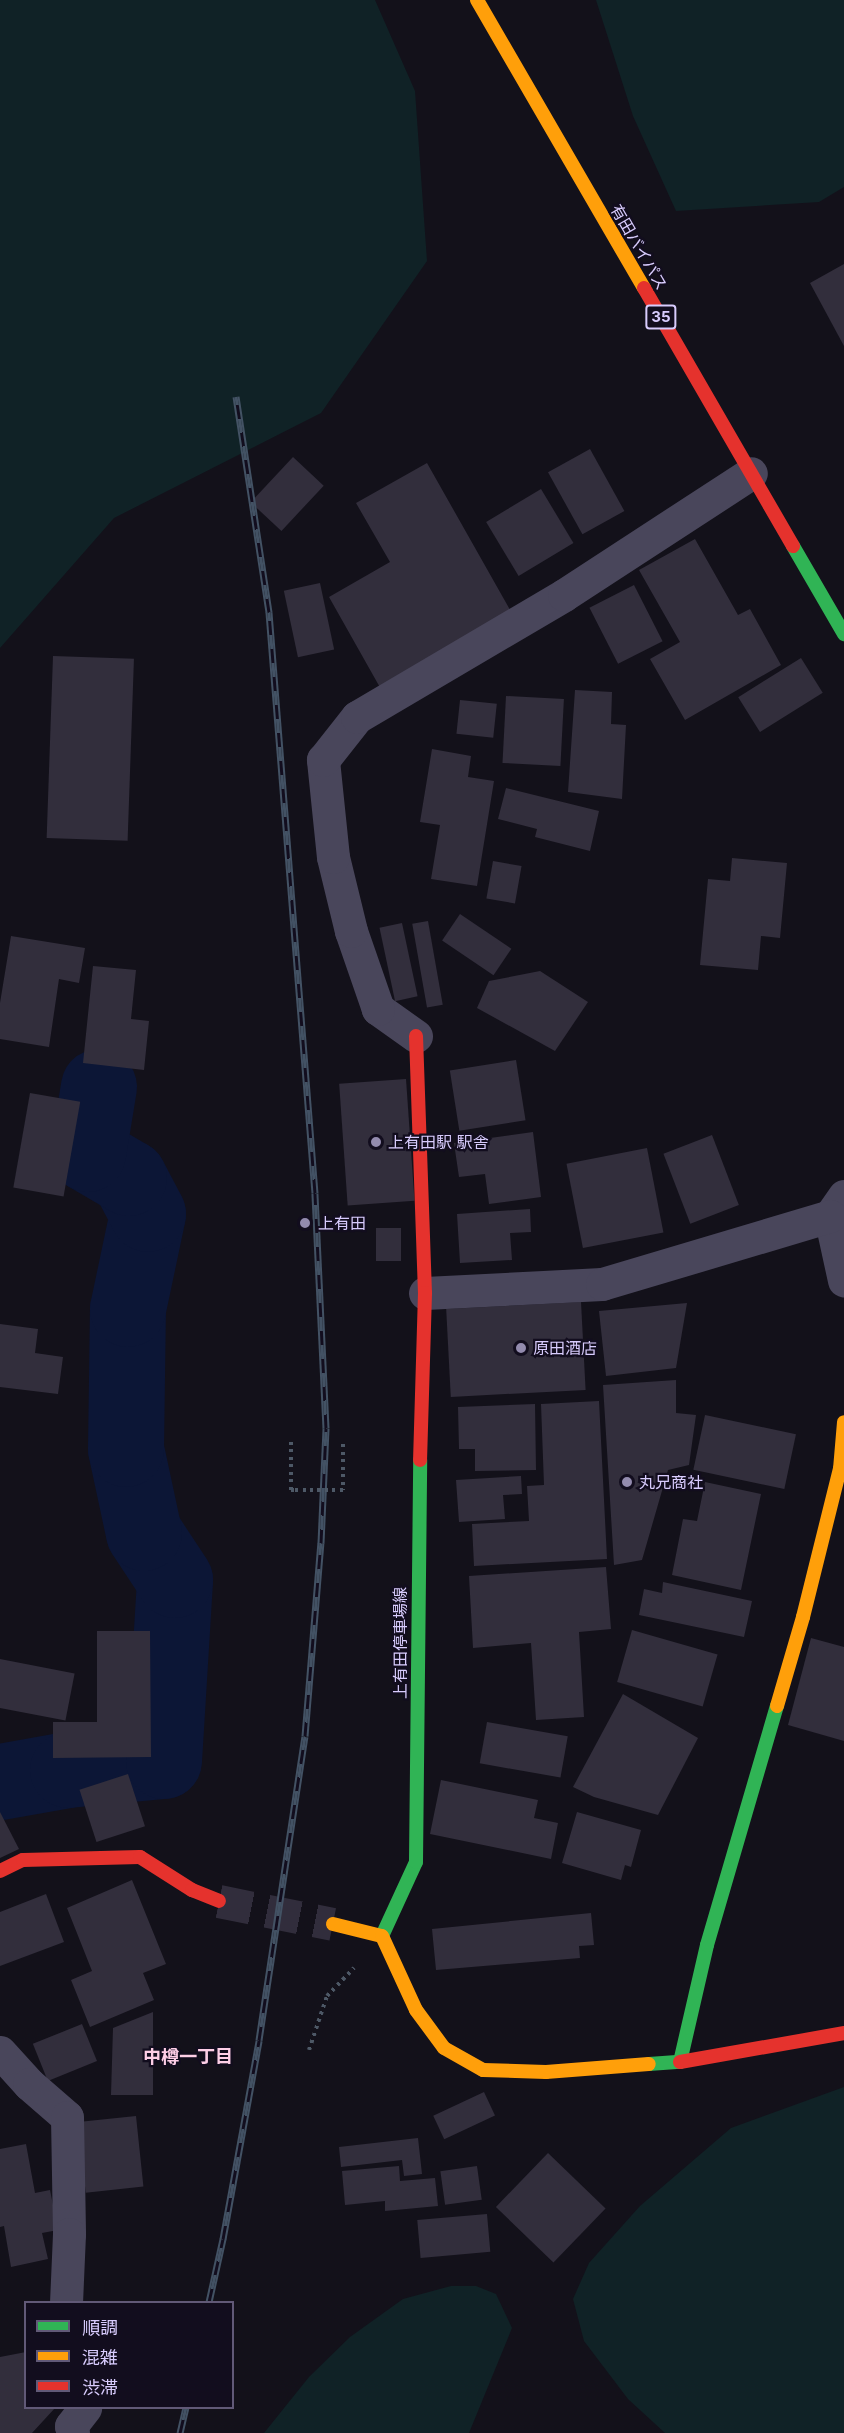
<!DOCTYPE html>
<html>
<head>
<meta charset="utf-8">
<style>
  body { margin:0 }
  #map { position:relative; width:844px; height:2433px; overflow:hidden; background:#13111a; font-family:Inter,"Noto Sans JP",sans-serif }
  div>[style] { position:absolute }
  .green>* { inset:0; background:#102226 }
  .river>* { height:76px; margin:-38px; padding:0 38px; transform-origin:38px; border-radius:38px; background:#0c1636 }
  .building>* { inset:0; background:#322e3c; transform-origin:0 0 }
  .secondary-tunnel>* { height:33px; margin-top:-16.5px; transform-origin:0; background:repeating-linear-gradient(90deg,#312d3c 0 33px,transparent 0 49px) }
  .path>* { height:4px; margin-top:-2px; transform-origin:0; background:repeating-linear-gradient(90deg,#4d5866 0 3px,transparent 0 7.5px) }
  .street>* { height:33px; margin:-16.5px; padding:0 16.5px; transform-origin:16.5px; border-radius:16.5px; background:#49465b }
  .fast>* { height:14px; margin:-7px; padding:0 7px; transform-origin:7px; border-radius:7px; background:#30b455 }
  .slow>* { height:14px; margin:-7px; padding:0 7px; transform-origin:7px; border-radius:7px; background:#ff9f0a }
  .jam>* { height:14px; margin:-7px; padding:0 7px; transform-origin:7px; border-radius:7px; background:#e5322d }
  .rail>* { height:7px; margin-top:-3.5px; transform-origin:0; background:repeating-linear-gradient(90deg,#120d1e 0 14px,#435264 0 28px); box-sizing:border-box; border-block:2px solid #435264 }
  .path-bridge>* { height:4px; margin-top:-2px; transform-origin:0; background:repeating-linear-gradient(90deg,#4d5866 0 3px,transparent 0 7.5px) }
  .dots>* { width:16px; height:16px; translate:-50% -50%; box-sizing:border-box; border:3px solid #120d1e; border-radius:50% }
  span { translate:-50% -50%; white-space:nowrap; text-align:center; line-height:1.15; -webkit-text-stroke:4.5px #120d1e; paint-order:stroke }
  .shield-label span { padding:2px 4px; background:#120d1e; border:2px solid; border-radius:4px; -webkit-text-stroke-width:0 }
  .shield-label { font-size:15px; color:#d8ccfd; font-weight:700 }
  .street-label { font-size:16px; color:#d8ccfd }
  .poi-label { font-size:16px; color:#d8ccfd }
  .left { translate:0 -50%; text-align:left }
  .neighbourhood-label { font-size:18px; color:#fdcee6; font-weight:700 }
  .legend { position:absolute; left:24px; top:2301px; width:210px; height:108px; box-sizing:border-box; background:#120d1e; border:2px solid #615977; margin:0; padding:8px 10px; list-style:none; font-size:18px; color:#d8ccfd }
  .legend li { display:flex; align-items:center; gap:12px; height:30px }
  .legend b { width:30px; border:2px solid #615977 }
</style>
</head>
<body>
<div id="map">
  <div class="green">
    <i style="clip-path:polygon(0 0,375px 0,415px 91px,427px 261px,321px 413px,114px 518px,0 648px)"></i>
    <i style="clip-path:polygon(596px 0,844px 0,844px 187px,819px 202px,676px 211px,633px 116px)"></i>
    <i style="clip-path:polygon(844px 2087px,844px 2433px,665px 2433px,628px 2399px,584px 2341px,573px 2299px,589px 2263px,640px 2206px,731px 2128px)"></i>
    <i style="clip-path:polygon(451px 2286px,476px 2286px,496px 2294px,512px 2328px,469px 2433px,264px 2433px,309px 2377px,350px 2337px,403px 2299px)"></i>
  </div>
  <div class="river">
    <i style="left:0;top:1782px;width:69px;rotate:-10deg"></i>
    <i style="left:68px;top:1770px;width:96px;rotate:-5.4deg"></i>
    <i style="left:164px;top:1761px;width:181px;rotate:-86.5deg"></i>
    <i style="left:175px;top:1580px;width:56px;rotate:-123.4deg"></i>
    <i style="left:144px;top:1533px;width:86px;rotate:-102.1deg"></i>
    <i style="left:126px;top:1449px;width:140px;rotate:-89.2deg"></i>
    <i style="left:128px;top:1309px;width:97px;rotate:-78.1deg"></i>
    <i style="left:148px;top:1214px;width:41px;rotate:-117.8deg"></i>
    <i style="left:129px;top:1178px;width:48px;rotate:-149.7deg"></i>
    <i style="left:88px;top:1154px;width:68px;rotate:-80.7deg"></i>
  </div>
  <div class="building">
    <i style="clip-path:polygon(844px 264px,844px 346px,810px 283px)"></i>
    <i style="left:590px;top:449px;width:71px;height:48px;rotate:61deg"></i>
    <i style="left:293px;top:457px;width:42px;height:62px;rotate:43deg"></i>
    <i style="clip-path:polygon(427px 463px,513px 615px,382px 691px,329px 597px,390px 562px,356px 503px)"></i>
    <i style="left:541px;top:489px;width:63px;height:64px;rotate:59deg"></i>
    <i style="clip-path:polygon(695px 539px,738px 615px,750px 609px,781px 665px,685px 720px,650px 659px,680px 642px,639px 570px)"></i>
    <i style="left:320px;top:583px;width:68px;height:37px;rotate:78deg"></i>
    <i style="left:634px;top:585px;width:63px;height:50px;rotate:63deg"></i>
    <i style="left:53px;top:656px;width:81px;height:182px;rotate:2deg"></i>
    <i style="left:801px;top:658px;width:41px;height:74px;rotate:58deg"></i>
    <i style="clip-path:polygon(575px 690px,612px 692px,611px 724px,626px 725px,622px 799px,568px 792px)"></i>
    <i style="left:506px;top:696px;width:58px;height:67px;rotate:3deg"></i>
    <i style="left:460px;top:700px;width:37px;height:34px;rotate:6deg"></i>
    <i style="clip-path:polygon(432px 749px,471px 756px,468px 777px,494px 781px,477px 886px,431px 879px,440px 825px,420px 822px)"></i>
    <i style="clip-path:polygon(506px 788px,599px 811px,590px 851px,535px 837px,537px 829px,498px 819px)"></i>
    <i style="clip-path:polygon(732px 858px,787px 863px,780px 938px,761px 936px,758px 970px,700px 965px,708px 879px,730px 881px)"></i>
    <i style="left:493px;top:861px;width:29px;height:38px;rotate:10deg"></i>
    <i style="left:460px;top:914px;width:62px;height:32px;rotate:34deg"></i>
    <i style="left:428px;top:921px;width:85px;height:16px;rotate:80deg"></i>
    <i style="left:402px;top:923px;width:75px;height:23px;rotate:78deg"></i>
    <i style="clip-path:polygon(11px 936px,85px 948px,79px 983px,59px 979px,49px 1047px,0 1039px,0 1003px)"></i>
    <i style="clip-path:polygon(93px 966px,136px 970px,131px 1019px,149px 1021px,144px 1070px,83px 1063px)"></i>
    <i style="clip-path:polygon(540px 971px,588px 1002px,555px 1051px,477px 1008px,489px 981px)"></i>
    <i style="left:516px;top:1060px;width:61px;height:67px;rotate:81deg"></i>
    <i style="left:406px;top:1079px;width:122px;height:67px;rotate:86deg"></i>
    <i style="left:30px;top:1093px;width:51px;height:96px;rotate:10deg"></i>
    <i style="clip-path:polygon(533px 1132px,541px 1197px,489px 1204px,485px 1174px,459px 1177px,454px 1143px)"></i>
    <i style="left:712px;top:1135px;width:75px;height:52px;rotate:69deg"></i>
    <i style="left:647px;top:1148px;width:86px;height:82px;rotate:79deg"></i>
    <i style="clip-path:polygon(530px 1209px,531px 1232px,510px 1233px,512px 1260px,460px 1263px,457px 1214px)"></i>
    <i style="left:376px;top:1228px;width:25px;height:33px"></i>
    <i style="left:581px;top:1302px;width:88px;height:135px;rotate:87deg"></i>
    <i style="clip-path:polygon(687px 1303px,676px 1368px,606px 1376px,599px 1311px)"></i>
    <i style="clip-path:polygon(0 1324px,38px 1329px,35px 1353px,63px 1357px,58px 1394px,0 1387px)"></i>
    <i style="clip-path:polygon(676px 1380px,676px 1413px,696px 1415px,689px 1465px,668px 1470px,642px 1560px,614px 1565px,603px 1385px)"></i>
    <i style="clip-path:polygon(599px 1401px,607px 1559px,474px 1566px,472px 1524px,529px 1521px,527px 1486px,544px 1485px,541px 1404px)"></i>
    <i style="clip-path:polygon(535px 1404px,536px 1470px,475px 1471px,475px 1449px,459px 1449px,458px 1407px)"></i>
    <i style="left:705px;top:1415px;width:93px;height:56px;rotate:12deg"></i>
    <i style="clip-path:polygon(521px 1476px,522px 1494px,503px 1495px,505px 1519px,459px 1522px,456px 1480px)"></i>
    <i style="clip-path:polygon(705px 1482px,761px 1494px,741px 1590px,672px 1575px,683px 1519px,697px 1521px)"></i>
    <i style="clip-path:polygon(606px 1567px,611px 1629px,579px 1632px,584px 1717px,536px 1720px,531px 1643px,473px 1648px,469px 1576px)"></i>
    <i style="clip-path:polygon(663px 1582px,752px 1601px,744px 1637px,639px 1615px,644px 1589px,662px 1593px)"></i>
    <i style="left:632px;top:1630px;width:89px;height:54px;rotate:16deg"></i>
    <i style="clip-path:polygon(97px 1631px,150px 1631px,151px 1757px,53px 1758px,53px 1722px,97px 1722px)"></i>
    <i style="clip-path:polygon(811px 1638px,844px 1647px,844px 1741px,788px 1725px)"></i>
    <i style="left:0;top:1659px;width:76px;height:48px;rotate:11deg"></i>
    <i style="clip-path:polygon(623px 1694px,698px 1738px,658px 1815px,594px 1797px,573px 1787px)"></i>
    <i style="left:487px;top:1722px;width:82px;height:42px;rotate:10deg"></i>
    <i style="left:128px;top:1774px;width:55px;height:51px;rotate:72deg"></i>
    <i style="clip-path:polygon(441px 1780px,538px 1800px,534px 1818px,558px 1823px,551px 1859px,430px 1834px)"></i>
    <i style="clip-path:polygon(0 1812px,19px 1849px,0 1858px)"></i>
    <i style="clip-path:polygon(577px 1812px,641px 1830px,631px 1867px,625px 1865px,621px 1880px,562px 1863px)"></i>
    <i style="clip-path:polygon(132px 1880px,166px 1964px,143px 1973px,154px 2000px,90px 2027px,71px 1980px,92px 1971px,67px 1908px)"></i>
    <i style="clip-path:polygon(46px 1894px,64px 1942px,0 1966px,0 1912px)"></i>
    <i style="clip-path:polygon(591px 1913px,594px 1945px,579px 1946px,580px 1958px,436px 1970px,432px 1929px)"></i>
    <i style="clip-path:polygon(153px 2012px,153px 2095px,111px 2095px,113px 2028px)"></i>
    <i style="left:82px;top:2024px;width:40px;height:53px;rotate:68deg"></i>
    <i style="left:484px;top:2092px;width:26px;height:56px;rotate:65deg"></i>
    <i style="left:136px;top:2116px;width:71px;height:58px;rotate:84deg"></i>
    <i style="clip-path:polygon(418px 2138px,422px 2174px,404px 2176px,402px 2160px,341px 2167px,339px 2147px)"></i>
    <i style="clip-path:polygon(26px 2144px,35px 2193px,50px 2190px,58px 2230px,42px 2233px,48px 2259px,11px 2267px,4px 2226px,0 2227px,0 2149px)"></i>
    <i style="left:548px;top:2153px;width:80px;height:75px;rotate:44deg"></i>
    <i style="clip-path:polygon(399px 2166px,400px 2181px,435px 2178px,438px 2206px,385px 2211px,385px 2201px,345px 2205px,342px 2171px)"></i>
    <i style="left:477px;top:2166px;width:34px;height:37px;rotate:82deg"></i>
    <i style="left:487px;top:2214px;width:38px;height:70px;rotate:85deg"></i>
    <i style="clip-path:polygon(26px 2352px,26px 2408px,55px 2408px,32px 2433px,0 2433px,0 2357px)"></i>
  </div>
  <div class="secondary-tunnel">
    <i style="left:219px;top:1901px;width:116px;rotate:11.4deg"></i>
  </div>
  <div class="path">
    <i style="left:291px;top:1442px;width:48px;rotate:90deg"></i>
    <i style="left:291px;top:1490px;width:4px"></i>
    <i style="left:343px;top:1444px;width:46px;rotate:90deg"></i>
    <i style="left:309px;top:2050px;width:57px;rotate:-71.6deg"></i>
    <i style="left:327px;top:1996px;width:39px;rotate:-46deg"></i>
  </div>
  <div class="street">
    <i style="left:416px;top:1036px;width:47px;rotate:-144.6deg"></i>
    <i style="left:378px;top:1009px;width:83px;rotate:-109.1deg"></i>
    <i style="left:351px;top:931px;width:76px;rotate:-103.7deg"></i>
    <i style="left:333px;top:857px;width:98px;rotate:-95.9deg"></i>
    <i style="left:323px;top:760px;width:55px;rotate:-51.7deg"></i>
    <i style="left:357px;top:717px;width:240px;rotate:-30.5deg"></i>
    <i style="left:564px;top:595px;width:223px;rotate:-33.1deg"></i>
    <i style="left:844px;top:1196px;width:24px;rotate:125deg"></i>
    <i style="left:830px;top:1216px;width:66px;rotate:77.7deg"></i>
    <i style="left:425px;top:1293px;width:177px;rotate:-2.9deg"></i>
    <i style="left:602px;top:1284px;width:238px;rotate:-16.6deg"></i>
    <i style="left:0;top:2052px;width:43px;rotate:47.8deg"></i>
    <i style="left:29px;top:2084px;width:50px;rotate:41deg"></i>
    <i style="left:67px;top:2117px;width:117px;rotate:89deg"></i>
    <i style="left:69px;top:2234px;width:68px;rotate:92.5deg"></i>
    <i style="left:73px;top:2433px;width:7px;rotate:-106deg"></i>
    <i style="left:71px;top:2426px;width:23px;rotate:-52deg"></i>
  </div>
  <div class="fast">
    <i style="left:793px;top:546px;width:102px;rotate:59.9deg"></i>
    <i style="left:382px;top:1936px;width:81px;rotate:-65.3deg"></i>
    <i style="left:416px;top:1862px;width:402px;rotate:-89.4deg"></i>
    <i style="left:649px;top:2064px;width:31px;rotate:-4deg"></i>
    <i style="left:680px;top:2062px;width:120px;rotate:-77deg"></i>
    <i style="left:707px;top:1945px;width:249px;rotate:-73.7deg"></i>
  </div>
  <div class="slow">
    <i style="left:477px;top:0;width:333px;rotate:59.9deg"></i>
    <i style="left:777px;top:1706px;width:93px;rotate:-73.7deg"></i>
    <i style="left:803px;top:1617px;width:153px;rotate:-76deg"></i>
    <i style="left:840px;top:1469px;width:47px;rotate:-85.1deg"></i>
    <i style="left:333px;top:1924px;width:50px;rotate:13.8deg"></i>
    <i style="left:382px;top:1936px;width:81px;rotate:65.3deg"></i>
    <i style="left:416px;top:2010px;width:47px;rotate:53.6deg"></i>
    <i style="left:444px;top:2048px;width:45px;rotate:29.4deg"></i>
    <i style="left:483px;top:2070px;width:63px;rotate:1.8deg"></i>
    <i style="left:546px;top:2072px;width:103px;rotate:-4.4deg"></i>
  </div>
  <div class="jam">
    <i style="left:644px;top:288px;width:298px;rotate:60deg"></i>
    <i style="left:416px;top:1036px;width:257px;rotate:88deg"></i>
    <i style="left:425px;top:1293px;width:167px;rotate:91.7deg"></i>
    <i style="left:0;top:1871px;width:25px;rotate:-26deg"></i>
    <i style="left:23px;top:1860px;width:117px;rotate:-1.5deg"></i>
    <i style="left:140px;top:1857px;width:62px;rotate:32.4deg"></i>
    <i style="left:192px;top:1890px;width:29px;rotate:22deg"></i>
    <i style="left:680px;top:2062px;width:167px;rotate:-10deg"></i>
  </div>
  <div class="rail">
    <i style="left:209px;top:2302px;width:65px;rotate:-77.5deg"></i>
    <i style="left:223px;top:2239px;width:202px;rotate:-79.7deg"></i>
    <i style="left:259px;top:2040px;width:307px;rotate:-81.4deg"></i>
    <i style="left:305px;top:1736px;width:194px;rotate:-85.3deg"></i>
    <i style="left:321px;top:1543px;width:115px;rotate:-87.5deg"></i>
    <i style="left:326px;top:1428px;width:235px;rotate:-92.7deg"></i>
    <i style="left:315px;top:1193px;width:583px;rotate:-94.53deg"></i>
    <i style="left:269px;top:612px;width:218px;rotate:-98.7deg"></i>
    <i style="left:180px;top:2433px;width:26px;rotate:-77deg"></i>
  </div>
  <div class="path-bridge">
    <i style="left:295px;top:1490px;width:48px"></i>
  </div>
  <div class="dots">
    <i style="left:376px;top:1142px;background:#938bae"></i>
    <i style="left:305px;top:1223px;background:#938bae"></i>
    <i style="left:521px;top:1348px;background:#938bae"></i>
    <i style="left:627px;top:1482px;background:#938bae"></i>
  </div>
  <div class="shield-label">
    <span style="left:661px;top:317px">35</span>
  </div>
  <div class="street-label">
    <span style="left:639px;top:247px;rotate:60deg">有田バイパス</span>
    <span style="left:400px;top:1643px;rotate:-90deg">上有田停車場線</span>
  </div>
  <div class="poi-label">
    <span class="left" style="left:388px;top:1142px">上有田駅 駅舎</span>
    <span class="left" style="left:318px;top:1223px">上有田</span>
    <span class="left" style="left:533px;top:1348px">原田酒店</span>
    <span class="left" style="left:639px;top:1482px">丸兄商社</span>
  </div>
  <div class="neighbourhood-label">
    <span style="left:188px;top:2057px">中樽一丁目</span>
  </div>
  <ul class="legend">
  <li><b style="height:8px;background:#30b455"></b>順調</li>
  <li><b style="height:8px;background:#ff9f0a"></b>混雑</li>
  <li><b style="height:8px;background:#e5322d"></b>渋滞</li>
  </ul>
</div>
</body>
</html>
